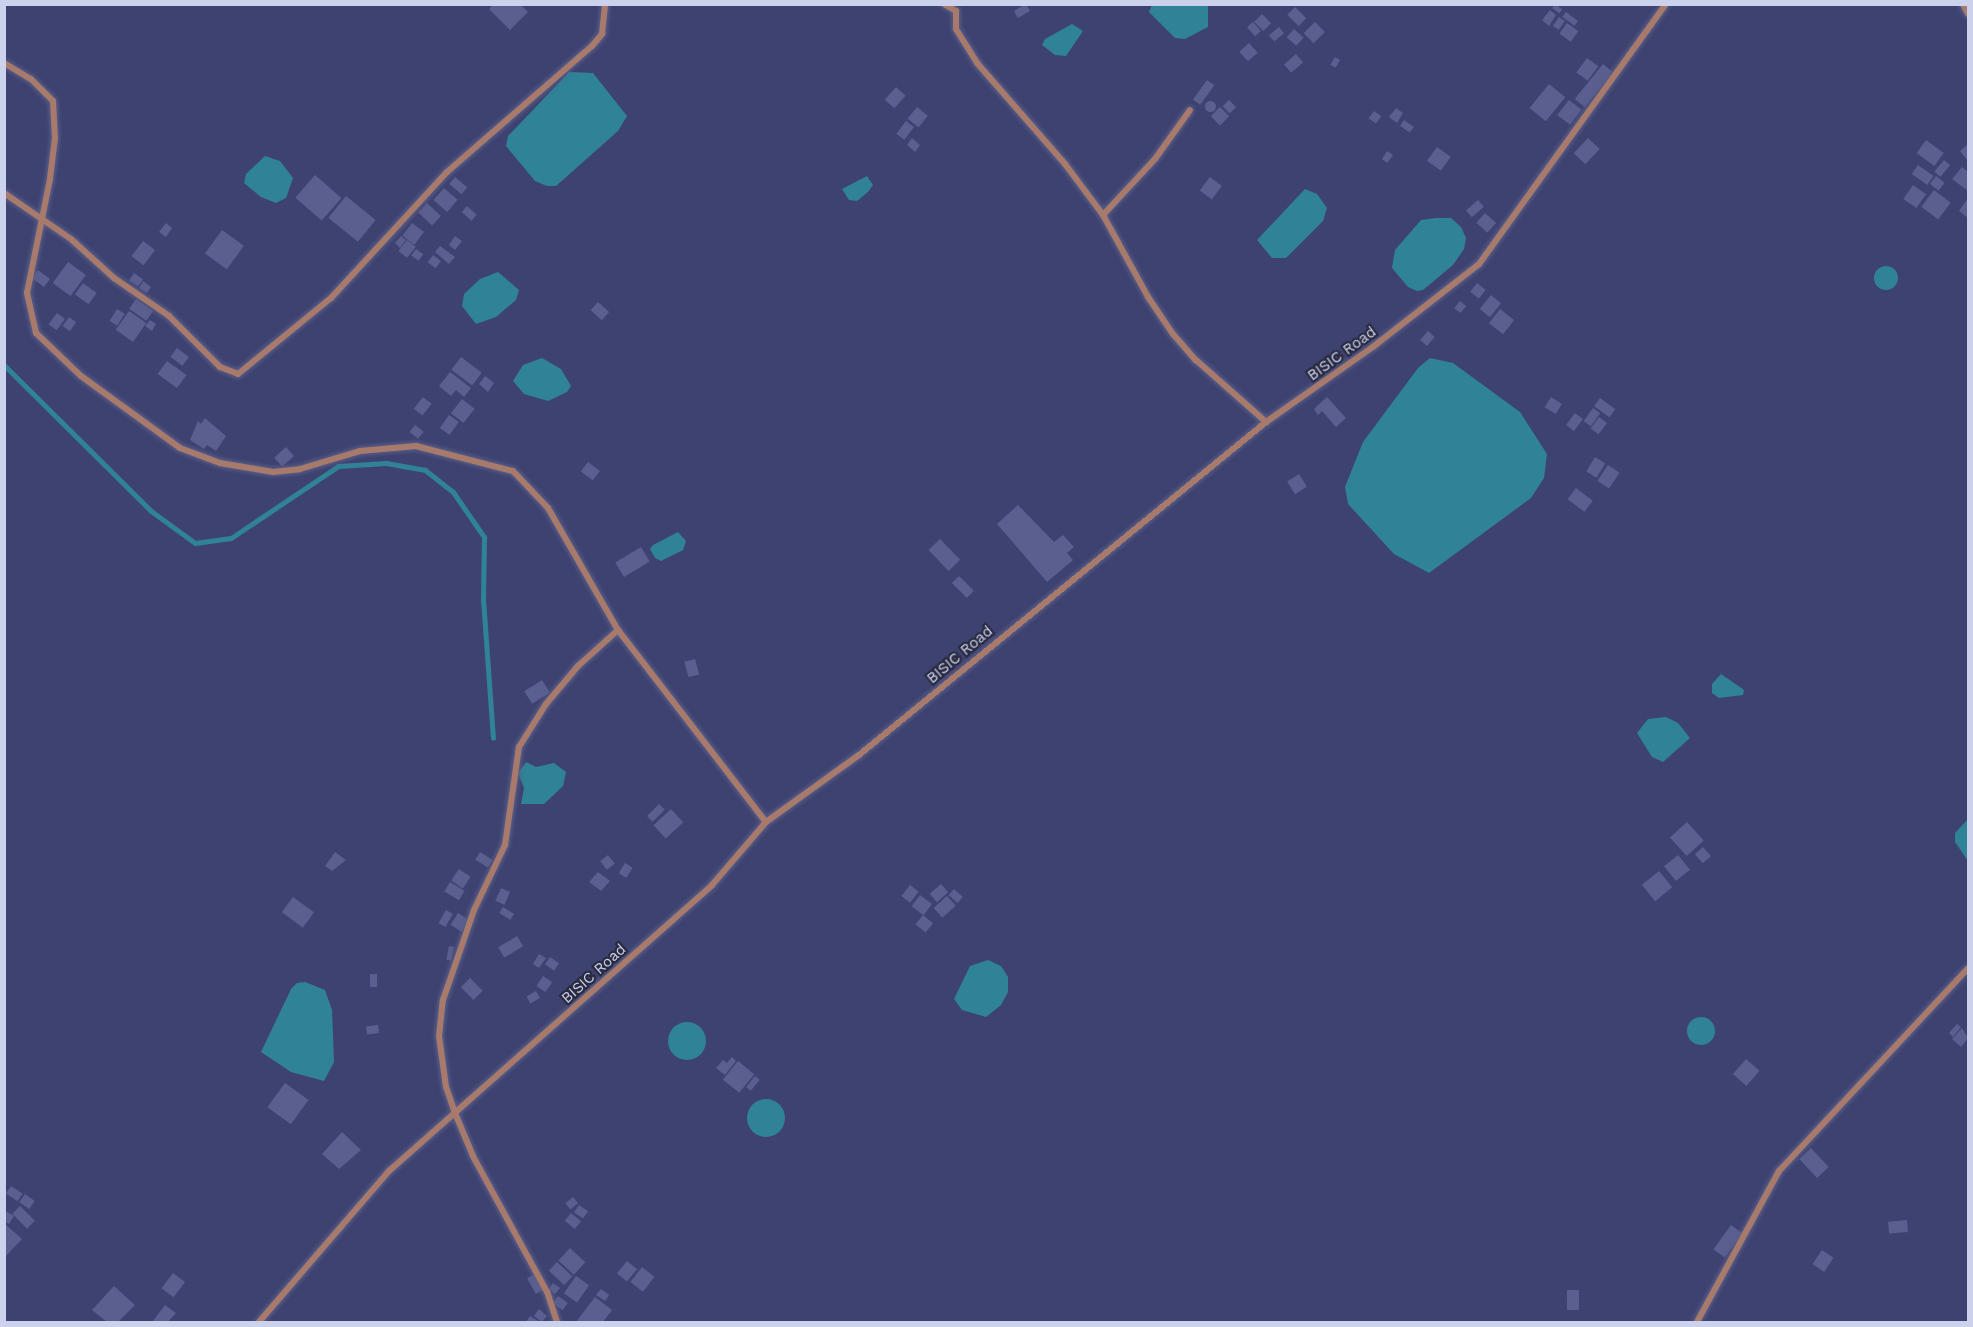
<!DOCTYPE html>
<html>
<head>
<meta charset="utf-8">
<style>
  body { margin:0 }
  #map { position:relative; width:1973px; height:1327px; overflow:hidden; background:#3e4270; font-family:"Work Sans",sans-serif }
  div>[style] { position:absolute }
  .water>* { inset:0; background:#308297 }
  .round { border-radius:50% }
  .stream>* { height:5px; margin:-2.5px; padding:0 2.5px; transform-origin:2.5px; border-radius:2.5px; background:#308297 }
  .building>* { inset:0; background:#5a5f8f; transform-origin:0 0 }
  .roads { filter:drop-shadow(0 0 2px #5a5f89) drop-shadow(0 0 2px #5a5f89) }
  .minor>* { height:6px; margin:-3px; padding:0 3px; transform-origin:3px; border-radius:3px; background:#a87a6b }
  span { translate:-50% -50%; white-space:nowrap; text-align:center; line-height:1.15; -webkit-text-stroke:4.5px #292b40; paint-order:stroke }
  .street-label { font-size:15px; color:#ccd1ec }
  .frame { position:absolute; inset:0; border:6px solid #ccd1ec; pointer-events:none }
</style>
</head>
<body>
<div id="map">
  <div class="water">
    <i style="clip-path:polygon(1152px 5px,1208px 5px,1208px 27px,1185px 39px,1175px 38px,1149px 12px)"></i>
    <i style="clip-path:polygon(1072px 24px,1083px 31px,1066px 56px,1055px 55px,1042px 45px,1045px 39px)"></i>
    <i style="clip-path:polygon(569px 72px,593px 73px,627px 116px,618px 131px,556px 186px,547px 186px,535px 181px,506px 146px,508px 136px)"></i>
    <i style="clip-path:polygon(265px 156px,280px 161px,293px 178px,286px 198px,276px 203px,261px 197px,244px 183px,246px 174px)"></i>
    <i style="clip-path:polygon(867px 176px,873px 185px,868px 192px,857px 201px,849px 200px,842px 189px)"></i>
    <i style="clip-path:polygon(1305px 189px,1317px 194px,1327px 208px,1323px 221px,1286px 258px,1272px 258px,1257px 240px)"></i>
    <i style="clip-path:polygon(1436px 218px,1451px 218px,1461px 227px,1466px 238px,1464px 249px,1453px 265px,1423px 290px,1417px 291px,1408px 287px,1392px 268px,1395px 250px,1421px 220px)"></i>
    <i class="round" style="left:1874px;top:266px;width:24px;height:24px"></i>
    <i style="clip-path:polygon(498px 272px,519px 290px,516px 300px,496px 317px,476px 324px,462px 306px,464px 294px,480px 279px)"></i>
    <i style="clip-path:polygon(542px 358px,561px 369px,571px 386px,567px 392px,548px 401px,524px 394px,513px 381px,523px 365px)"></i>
    <i style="clip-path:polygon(1430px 358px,1453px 363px,1520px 412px,1547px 454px,1544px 478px,1531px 498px,1429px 573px,1394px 554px,1348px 504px,1345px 487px,1363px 442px,1418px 368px)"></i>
    <i style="clip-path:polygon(678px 532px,686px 541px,683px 550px,661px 561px,655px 558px,650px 549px,653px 545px)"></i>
    <i style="clip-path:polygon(1721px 674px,1744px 690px,1743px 695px,1719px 698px,1712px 693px,1712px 684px)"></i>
    <i style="clip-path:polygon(1666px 717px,1678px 723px,1690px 738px,1663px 762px,1652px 757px,1637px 733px,1648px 719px)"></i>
    <i style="clip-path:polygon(526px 762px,536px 767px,554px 763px,566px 772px,563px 786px,544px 804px,521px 804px,524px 788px,518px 773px)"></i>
    <i style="clip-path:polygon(1968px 819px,1968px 861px,1955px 842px,1955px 833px)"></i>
    <i style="clip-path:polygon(988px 960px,1001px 966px,1008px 977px,1008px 992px,1001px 1005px,986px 1017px,962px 1010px,954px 999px,970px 966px)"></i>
    <i style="clip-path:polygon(305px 982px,325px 990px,332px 1010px,334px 1062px,324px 1081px,291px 1072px,261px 1052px,291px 989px,297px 983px)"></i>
    <i class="round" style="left:1687px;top:1017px;width:28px;height:28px"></i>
    <i class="round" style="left:668px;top:1022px;width:38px;height:38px"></i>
    <i class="round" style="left:747px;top:1099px;width:38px;height:38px"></i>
  </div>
  <div class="stream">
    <i style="left:4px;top:365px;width:207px;rotate:44.8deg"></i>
    <i style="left:151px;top:511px;width:54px;rotate:36deg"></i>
    <i style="left:195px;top:543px;width:36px;rotate:-8deg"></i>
    <i style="left:231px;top:538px;width:129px;rotate:-33.9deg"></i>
    <i style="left:338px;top:466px;width:48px;rotate:-3.6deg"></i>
    <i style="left:386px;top:463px;width:40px;rotate:10deg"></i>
    <i style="left:425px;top:470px;width:36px;rotate:38deg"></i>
    <i style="left:453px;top:492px;width:55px;rotate:55.4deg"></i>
    <i style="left:484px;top:537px;width:62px;rotate:90.9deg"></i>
    <i style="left:483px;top:599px;width:139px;rotate:85.9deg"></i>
  </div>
  <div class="building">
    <i style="clip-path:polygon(494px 4px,520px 4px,528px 12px,510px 30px,489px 9px)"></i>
    <i style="left:1026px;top:4px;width:8px;height:14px;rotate:60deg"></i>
    <i style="left:1555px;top:4px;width:9px;height:5px;rotate:36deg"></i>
    <i style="left:1295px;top:7px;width:16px;height:11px;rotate:45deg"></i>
    <i style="clip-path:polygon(1550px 10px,1556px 15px,1549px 26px,1542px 20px)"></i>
    <i style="left:1566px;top:12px;width:15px;height:6px;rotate:37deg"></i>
    <i style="left:1262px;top:14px;width:13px;height:11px;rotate:45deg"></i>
    <i style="left:1559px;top:17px;width:7px;height:11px;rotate:34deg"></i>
    <i style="left:1253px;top:22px;width:12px;height:8px;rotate:48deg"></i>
    <i style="left:1315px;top:22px;width:14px;height:16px;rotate:45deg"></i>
    <i style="left:1567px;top:23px;width:14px;height:13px;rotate:36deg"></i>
    <i style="left:1279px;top:27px;width:8px;height:13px;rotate:50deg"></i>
    <i style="left:1294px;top:29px;width:13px;height:11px;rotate:42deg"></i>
    <i style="left:1249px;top:43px;width:13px;height:13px;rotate:48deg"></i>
    <i style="left:1296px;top:54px;width:11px;height:16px;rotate:49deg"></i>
    <i style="left:1335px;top:57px;width:6px;height:9px;rotate:31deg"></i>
    <i style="left:1587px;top:58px;width:14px;height:18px;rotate:36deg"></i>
    <i style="left:1603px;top:64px;width:13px;height:45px;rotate:39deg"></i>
    <i style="left:1207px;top:80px;width:9px;height:24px;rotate:36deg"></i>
    <i style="left:1549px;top:84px;width:21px;height:31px;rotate:39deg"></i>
    <i style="left:896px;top:87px;width:13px;height:17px;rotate:42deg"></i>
    <i style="left:1229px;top:100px;width:10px;height:9px;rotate:45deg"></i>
    <i style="left:1569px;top:100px;width:16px;height:19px;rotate:38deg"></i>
    <i class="round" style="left:1204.5px;top:100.5px;width:11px;height:11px"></i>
    <i style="left:917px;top:107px;width:14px;height:15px;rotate:39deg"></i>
    <i style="left:1220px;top:107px;width:13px;height:13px;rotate:45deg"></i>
    <i style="clip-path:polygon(1396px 108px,1403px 113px,1397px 123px,1389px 117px)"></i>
    <i style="left:1374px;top:111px;width:9px;height:9px;rotate:36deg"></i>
    <i style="left:1404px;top:120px;width:12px;height:7px;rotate:35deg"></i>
    <i style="left:906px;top:121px;width:10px;height:16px;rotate:37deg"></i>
    <i style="clip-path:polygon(912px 138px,920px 145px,915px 152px,907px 145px)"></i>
    <i style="left:1588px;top:138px;width:16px;height:21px;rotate:43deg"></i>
    <i style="left:1926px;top:140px;width:22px;height:16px;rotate:36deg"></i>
    <i style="clip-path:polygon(1968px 144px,1968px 161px,1960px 151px)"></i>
    <i style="left:1437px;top:147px;width:17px;height:17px;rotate:36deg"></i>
    <i style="clip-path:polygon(1387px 151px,1393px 155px,1387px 163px,1382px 159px)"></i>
    <i style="left:1944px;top:160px;width:8px;height:15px;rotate:40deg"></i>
    <i style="left:1918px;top:165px;width:19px;height:11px;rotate:35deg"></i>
    <i style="clip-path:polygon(1962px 167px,1968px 172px,1968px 191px,1952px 179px)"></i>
    <i style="left:315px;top:175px;width:35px;height:30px;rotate:41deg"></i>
    <i style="left:1936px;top:176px;width:11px;height:10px;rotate:38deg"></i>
    <i style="left:455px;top:177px;width:16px;height:9px;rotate:40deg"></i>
    <i style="left:1210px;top:177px;width:15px;height:17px;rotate:37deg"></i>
    <i style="left:1913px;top:185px;width:16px;height:17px;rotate:35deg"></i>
    <i style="left:444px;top:188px;width:18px;height:16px;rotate:41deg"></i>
    <i style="left:1934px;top:190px;width:21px;height:21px;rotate:37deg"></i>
    <i style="left:346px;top:196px;width:38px;height:28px;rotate:39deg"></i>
    <i style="clip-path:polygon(1968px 198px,1968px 218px,1959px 211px)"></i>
    <i style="left:1478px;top:200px;width:9px;height:16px;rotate:49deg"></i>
    <i style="left:427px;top:203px;width:19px;height:13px;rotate:43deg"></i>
    <i style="left:467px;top:206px;width:13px;height:8px;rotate:42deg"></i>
    <i style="left:1485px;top:213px;width:15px;height:13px;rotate:42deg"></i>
    <i style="clip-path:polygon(166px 223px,172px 228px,166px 237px,159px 232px)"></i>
    <i style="left:412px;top:223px;width:15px;height:16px;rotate:37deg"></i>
    <i style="left:222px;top:230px;width:27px;height:29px;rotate:36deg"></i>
    <i style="clip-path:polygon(401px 236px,406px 240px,400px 248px,395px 243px)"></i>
    <i style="clip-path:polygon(455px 236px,462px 241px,455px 250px,449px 245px)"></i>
    <i style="left:407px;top:240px;width:11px;height:14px;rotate:38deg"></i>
    <i style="left:143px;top:241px;width:15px;height:19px;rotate:37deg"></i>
    <i style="clip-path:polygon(440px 246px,455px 257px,449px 264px,435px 252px)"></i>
    <i style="left:416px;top:249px;width:9px;height:8px;rotate:36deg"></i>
    <i style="left:433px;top:255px;width:10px;height:9px;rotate:37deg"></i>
    <i style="left:68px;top:262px;width:22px;height:26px;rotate:36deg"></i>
    <i style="left:38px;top:270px;width:15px;height:10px;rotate:37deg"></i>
    <i style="left:134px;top:273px;width:11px;height:9px;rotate:34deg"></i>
    <i style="clip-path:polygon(143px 281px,151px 287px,147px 293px,139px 288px)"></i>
    <i style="left:83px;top:283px;width:17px;height:14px;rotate:36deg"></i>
    <i style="left:1477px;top:283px;width:11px;height:11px;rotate:38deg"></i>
    <i style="left:1491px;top:295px;width:13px;height:18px;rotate:39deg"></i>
    <i style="left:136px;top:299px;width:21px;height:12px;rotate:35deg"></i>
    <i style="left:1460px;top:301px;width:8px;height:9px;rotate:40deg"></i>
    <i style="left:598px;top:302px;width:15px;height:11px;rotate:42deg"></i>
    <i style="left:117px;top:309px;width:9px;height:14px;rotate:32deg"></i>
    <i style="left:1500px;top:309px;width:18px;height:18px;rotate:38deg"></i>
    <i style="left:129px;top:311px;width:21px;height:23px;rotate:35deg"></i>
    <i style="left:57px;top:313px;width:10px;height:14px;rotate:37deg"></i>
    <i style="left:69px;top:317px;width:9px;height:11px;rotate:36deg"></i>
    <i style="clip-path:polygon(150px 320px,156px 324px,152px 331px,145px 326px)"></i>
    <i style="left:1428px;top:331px;width:9px;height:12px;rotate:41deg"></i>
    <i style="left:177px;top:348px;width:15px;height:11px;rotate:37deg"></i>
    <i style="left:461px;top:357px;width:26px;height:16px;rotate:37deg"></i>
    <i style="left:167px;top:361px;width:24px;height:16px;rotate:36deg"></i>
    <i style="clip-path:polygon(450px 372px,471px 388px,464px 397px,456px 390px,451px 396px,439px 386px)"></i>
    <i style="clip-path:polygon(485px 376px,494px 383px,488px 392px,479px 384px)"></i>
    <i style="left:423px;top:397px;width:11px;height:15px;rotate:38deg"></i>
    <i style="clip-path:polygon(1327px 397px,1346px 418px,1336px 427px,1322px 411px,1318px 415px,1314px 409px)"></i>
    <i style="left:1551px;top:397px;width:13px;height:12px;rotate:32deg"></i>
    <i style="left:1600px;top:398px;width:19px;height:10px;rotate:36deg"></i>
    <i style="left:462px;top:399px;width:16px;height:18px;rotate:38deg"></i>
    <i style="left:1593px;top:408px;width:9px;height:16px;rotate:36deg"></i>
    <i style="left:1575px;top:413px;width:10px;height:15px;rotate:37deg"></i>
    <i style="left:449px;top:415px;width:12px;height:16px;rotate:35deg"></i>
    <i style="left:1599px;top:417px;width:10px;height:14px;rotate:37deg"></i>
    <i style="clip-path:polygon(205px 418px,226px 436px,216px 451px,207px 445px,204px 449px,190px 440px,198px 421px,201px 424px)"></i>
    <i style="left:415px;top:425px;width:11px;height:9px;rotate:38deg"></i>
    <i style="left:286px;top:447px;width:12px;height:16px;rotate:48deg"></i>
    <i style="left:1595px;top:457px;width:12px;height:17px;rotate:31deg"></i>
    <i style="left:588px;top:462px;width:15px;height:12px;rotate:37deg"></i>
    <i style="left:1608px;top:465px;width:14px;height:19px;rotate:34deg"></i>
    <i style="left:1299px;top:474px;width:15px;height:14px;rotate:58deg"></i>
    <i style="left:1576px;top:488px;width:21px;height:14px;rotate:37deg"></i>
    <i style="clip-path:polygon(1018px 505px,1054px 542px,1063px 535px,1074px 547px,1067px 553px,1073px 560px,1047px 582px,997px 524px)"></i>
    <i style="left:940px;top:539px;width:29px;height:16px;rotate:46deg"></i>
    <i style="left:641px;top:547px;width:17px;height:30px;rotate:59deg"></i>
    <i style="left:959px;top:576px;width:21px;height:10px;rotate:45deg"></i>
    <i style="left:695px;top:659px;width:16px;height:11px;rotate:75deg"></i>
    <i style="left:542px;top:680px;width:15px;height:21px;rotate:58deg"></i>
    <i style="left:659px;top:804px;width:8px;height:17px;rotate:45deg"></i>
    <i style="left:671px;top:809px;width:18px;height:24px;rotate:47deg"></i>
    <i style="left:1687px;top:822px;width:25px;height:23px;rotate:48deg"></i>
    <i style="left:1703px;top:847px;width:12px;height:11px;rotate:48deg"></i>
    <i style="clip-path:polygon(335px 852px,346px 860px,332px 871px,325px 866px)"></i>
    <i style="left:480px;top:852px;width:15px;height:9px;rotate:32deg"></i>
    <i style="left:608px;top:855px;width:11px;height:10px;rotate:52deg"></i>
    <i style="left:1678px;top:855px;width:19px;height:18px;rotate:51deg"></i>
    <i style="left:625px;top:863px;width:9px;height:12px;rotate:32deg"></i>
    <i style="left:459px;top:869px;width:14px;height:14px;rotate:34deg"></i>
    <i style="left:1659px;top:871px;width:21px;height:22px;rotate:51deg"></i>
    <i style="clip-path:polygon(598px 872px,610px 881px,601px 891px,589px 882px)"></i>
    <i style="left:450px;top:882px;width:17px;height:11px;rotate:31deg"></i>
    <i style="left:941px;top:884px;width:11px;height:15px;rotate:49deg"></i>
    <i style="left:910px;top:885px;width:11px;height:14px;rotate:38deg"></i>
    <i style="left:501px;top:888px;width:10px;height:14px;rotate:24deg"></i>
    <i style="left:954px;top:889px;width:12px;height:8px;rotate:42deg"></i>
    <i style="left:920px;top:895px;width:15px;height:14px;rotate:37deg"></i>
    <i style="left:947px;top:896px;width:13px;height:18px;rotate:48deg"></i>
    <i style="left:293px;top:897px;width:26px;height:19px;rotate:36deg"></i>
    <i style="left:503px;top:907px;width:13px;height:7px;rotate:32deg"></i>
    <i style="left:446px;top:910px;width:8px;height:15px;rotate:30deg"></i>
    <i style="left:458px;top:913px;width:13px;height:14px;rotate:32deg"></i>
    <i style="left:923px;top:915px;width:13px;height:12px;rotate:39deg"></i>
    <i style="left:517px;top:936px;width:12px;height:22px;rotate:59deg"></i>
    <i style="left:449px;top:946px;width:5px;height:14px;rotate:11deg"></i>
    <i style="clip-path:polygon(539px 954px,546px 958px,539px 968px,533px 964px)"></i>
    <i style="left:550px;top:957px;width:11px;height:9px;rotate:34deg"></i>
    <i style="left:370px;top:974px;width:7px;height:13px"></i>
    <i style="left:543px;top:976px;width:11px;height:12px;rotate:34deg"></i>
    <i style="left:470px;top:978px;width:18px;height:13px;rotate:45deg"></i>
    <i style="left:536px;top:991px;width:8px;height:11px;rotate:60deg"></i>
    <i style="clip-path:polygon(1957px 1024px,1961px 1027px,1953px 1037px,1949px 1033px)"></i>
    <i style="left:378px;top:1025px;width:8px;height:12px;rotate:83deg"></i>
    <i style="clip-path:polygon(1962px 1028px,1968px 1038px,1961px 1047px,1952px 1039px)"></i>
    <i style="clip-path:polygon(732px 1057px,736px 1061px,725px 1075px,716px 1068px,723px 1060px,727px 1063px)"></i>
    <i style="left:1746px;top:1059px;width:18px;height:20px;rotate:41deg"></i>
    <i style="left:738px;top:1061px;width:21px;height:24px;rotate:39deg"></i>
    <i style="left:755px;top:1076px;width:6px;height:14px;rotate:39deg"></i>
    <i style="left:285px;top:1083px;width:29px;height:30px;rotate:36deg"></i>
    <i style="clip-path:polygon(342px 1132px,361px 1150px,339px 1169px,322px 1154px)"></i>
    <i style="left:1811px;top:1148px;width:26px;height:16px;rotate:47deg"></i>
    <i style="left:11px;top:1186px;width:14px;height:9px;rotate:34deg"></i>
    <i style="left:25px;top:1194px;width:12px;height:10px;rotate:35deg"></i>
    <i style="left:573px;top:1197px;width:8px;height:10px;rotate:50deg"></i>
    <i style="left:579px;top:1205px;width:11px;height:9px;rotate:34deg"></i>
    <i style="left:20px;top:1206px;width:21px;height:11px;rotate:45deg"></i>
    <i style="clip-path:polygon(4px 1210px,14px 1216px,9px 1224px,4px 1221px)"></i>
    <i style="left:571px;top:1213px;width:13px;height:10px;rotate:39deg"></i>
    <i style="left:1907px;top:1220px;width:12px;height:19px;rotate:85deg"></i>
    <i style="clip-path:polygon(4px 1223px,22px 1239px,4px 1258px)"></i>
    <i style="left:1731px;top:1225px;width:14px;height:30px;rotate:36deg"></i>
    <i style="left:570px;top:1248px;width:21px;height:17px;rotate:43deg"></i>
    <i style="left:1822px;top:1250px;width:14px;height:17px;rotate:34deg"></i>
    <i style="left:627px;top:1261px;width:13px;height:16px;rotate:39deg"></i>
    <i style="left:557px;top:1262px;width:21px;height:12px;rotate:43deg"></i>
    <i style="left:642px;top:1267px;width:16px;height:19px;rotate:38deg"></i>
    <i style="left:173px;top:1273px;width:15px;height:19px;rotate:37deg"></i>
    <i style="left:535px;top:1274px;width:18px;height:9px;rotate:61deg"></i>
    <i style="left:576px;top:1276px;width:16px;height:21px;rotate:35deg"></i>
    <i style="clip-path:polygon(553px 1283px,560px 1288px,555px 1294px,549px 1289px)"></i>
    <i style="clip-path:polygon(114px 1286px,135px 1305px,118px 1322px,107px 1322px,92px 1310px)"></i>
    <i style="clip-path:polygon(601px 1289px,609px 1295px,605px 1301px,596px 1295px)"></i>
    <i style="left:1567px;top:1290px;width:12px;height:20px"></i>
    <i style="left:558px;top:1296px;width:12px;height:9px;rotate:35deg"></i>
    <i style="clip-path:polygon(595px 1297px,612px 1310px,603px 1322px,576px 1322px)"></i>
    <i style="clip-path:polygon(165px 1305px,176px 1313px,168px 1322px,156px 1322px,153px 1321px)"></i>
    <i style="clip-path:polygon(539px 1309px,547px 1316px,542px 1322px,534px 1316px)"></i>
    <i style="clip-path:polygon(530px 1316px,540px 1322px,526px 1322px)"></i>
  </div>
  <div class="roads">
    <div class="minor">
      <i style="left:944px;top:4px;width:14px;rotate:30deg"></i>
      <i style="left:956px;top:11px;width:18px;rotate:90deg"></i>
      <i style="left:956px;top:29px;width:40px;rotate:58deg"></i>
      <i style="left:977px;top:63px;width:134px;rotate:48.9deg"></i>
      <i style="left:1065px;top:164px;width:64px;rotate:53.3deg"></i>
      <i style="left:1103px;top:215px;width:94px;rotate:61.2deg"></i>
      <i style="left:1148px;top:297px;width:45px;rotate:56deg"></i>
      <i style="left:1173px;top:334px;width:35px;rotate:49deg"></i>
      <i style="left:1196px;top:360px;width:94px;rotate:41.5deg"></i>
      <i style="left:1963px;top:4px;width:11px;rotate:63deg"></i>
      <i style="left:4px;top:63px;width:31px;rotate:31deg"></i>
      <i style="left:31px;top:79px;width:31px;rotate:45deg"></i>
      <i style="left:53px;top:101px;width:37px;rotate:87deg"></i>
      <i style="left:55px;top:138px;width:41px;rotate:97deg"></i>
      <i style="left:50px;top:179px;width:116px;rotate:101.4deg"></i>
      <i style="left:27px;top:293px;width:41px;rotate:77.3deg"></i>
      <i style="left:36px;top:333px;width:62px;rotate:43.7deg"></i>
      <i style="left:81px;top:376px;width:122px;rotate:36deg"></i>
      <i style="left:180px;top:448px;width:43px;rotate:20.6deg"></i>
      <i style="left:220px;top:463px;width:54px;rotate:9.6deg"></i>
      <i style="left:273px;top:472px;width:27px;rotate:-6deg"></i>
      <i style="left:300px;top:469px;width:63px;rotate:-16.7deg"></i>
      <i style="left:360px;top:451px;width:56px;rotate:-5.1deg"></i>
      <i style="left:416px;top:446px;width:100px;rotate:14.5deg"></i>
      <i style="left:513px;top:471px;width:51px;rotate:46.6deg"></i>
      <i style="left:548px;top:508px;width:141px;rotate:60.2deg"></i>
      <i style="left:618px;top:630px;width:242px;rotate:52.4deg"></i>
      <i style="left:4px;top:193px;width:81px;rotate:34.5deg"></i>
      <i style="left:71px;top:239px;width:58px;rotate:42.2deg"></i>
      <i style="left:114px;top:278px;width:67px;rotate:34.6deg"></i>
      <i style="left:169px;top:316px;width:72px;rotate:45deg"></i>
      <i style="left:220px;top:367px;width:19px;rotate:21deg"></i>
      <i style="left:238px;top:374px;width:120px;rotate:-39.3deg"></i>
      <i style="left:331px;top:298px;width:171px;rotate:-47.4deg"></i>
      <i style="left:447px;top:172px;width:192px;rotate:-41deg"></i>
      <i style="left:592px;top:46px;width:16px;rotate:-50deg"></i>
      <i style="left:602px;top:34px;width:30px;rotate:-84deg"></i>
      <i style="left:1103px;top:215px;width:76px;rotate:-47.1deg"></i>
      <i style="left:1155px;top:159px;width:60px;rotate:-54.5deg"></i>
      <i style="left:259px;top:1322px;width:199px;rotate:-49.3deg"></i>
      <i style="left:389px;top:1171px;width:431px;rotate:-41.5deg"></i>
      <i style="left:712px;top:885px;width:83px;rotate:-49.4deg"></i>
      <i style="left:766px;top:822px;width:115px;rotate:-35.8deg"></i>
      <i style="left:859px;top:755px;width:526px;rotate:-39.29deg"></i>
      <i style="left:1266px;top:422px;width:132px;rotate:-35.1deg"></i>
      <i style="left:1374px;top:346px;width:133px;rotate:-38deg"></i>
      <i style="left:1479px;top:264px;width:320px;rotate:-54.3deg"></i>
      <i style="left:557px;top:1322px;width:32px;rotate:-108deg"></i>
      <i style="left:547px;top:1292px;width:155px;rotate:-118.6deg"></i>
      <i style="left:473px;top:1156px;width:47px;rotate:-112.7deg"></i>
      <i style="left:455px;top:1113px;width:28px;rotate:-109deg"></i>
      <i style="left:446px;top:1087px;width:51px;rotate:-97.8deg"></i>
      <i style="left:439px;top:1036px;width:36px;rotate:-84deg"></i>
      <i style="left:443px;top:1000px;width:95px;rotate:-71deg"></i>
      <i style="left:474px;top:910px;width:72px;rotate:-64.5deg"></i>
      <i style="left:505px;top:845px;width:99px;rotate:-81.9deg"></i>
      <i style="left:519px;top:747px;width:51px;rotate:-57.9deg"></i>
      <i style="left:546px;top:704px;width:50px;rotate:-49.9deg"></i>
      <i style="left:578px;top:666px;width:54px;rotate:-42deg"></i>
      <i style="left:1697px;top:1322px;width:172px;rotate:-61.5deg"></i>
      <i style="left:1779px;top:1171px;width:277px;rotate:-47deg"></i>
    </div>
  </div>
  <div class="street-label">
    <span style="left:1342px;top:354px;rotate:-36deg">BISIC Road</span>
    <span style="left:960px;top:655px;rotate:-40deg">BISIC Road</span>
    <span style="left:594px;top:974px;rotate:-42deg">BISIC Road</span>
  </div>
  <div class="frame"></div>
</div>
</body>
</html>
